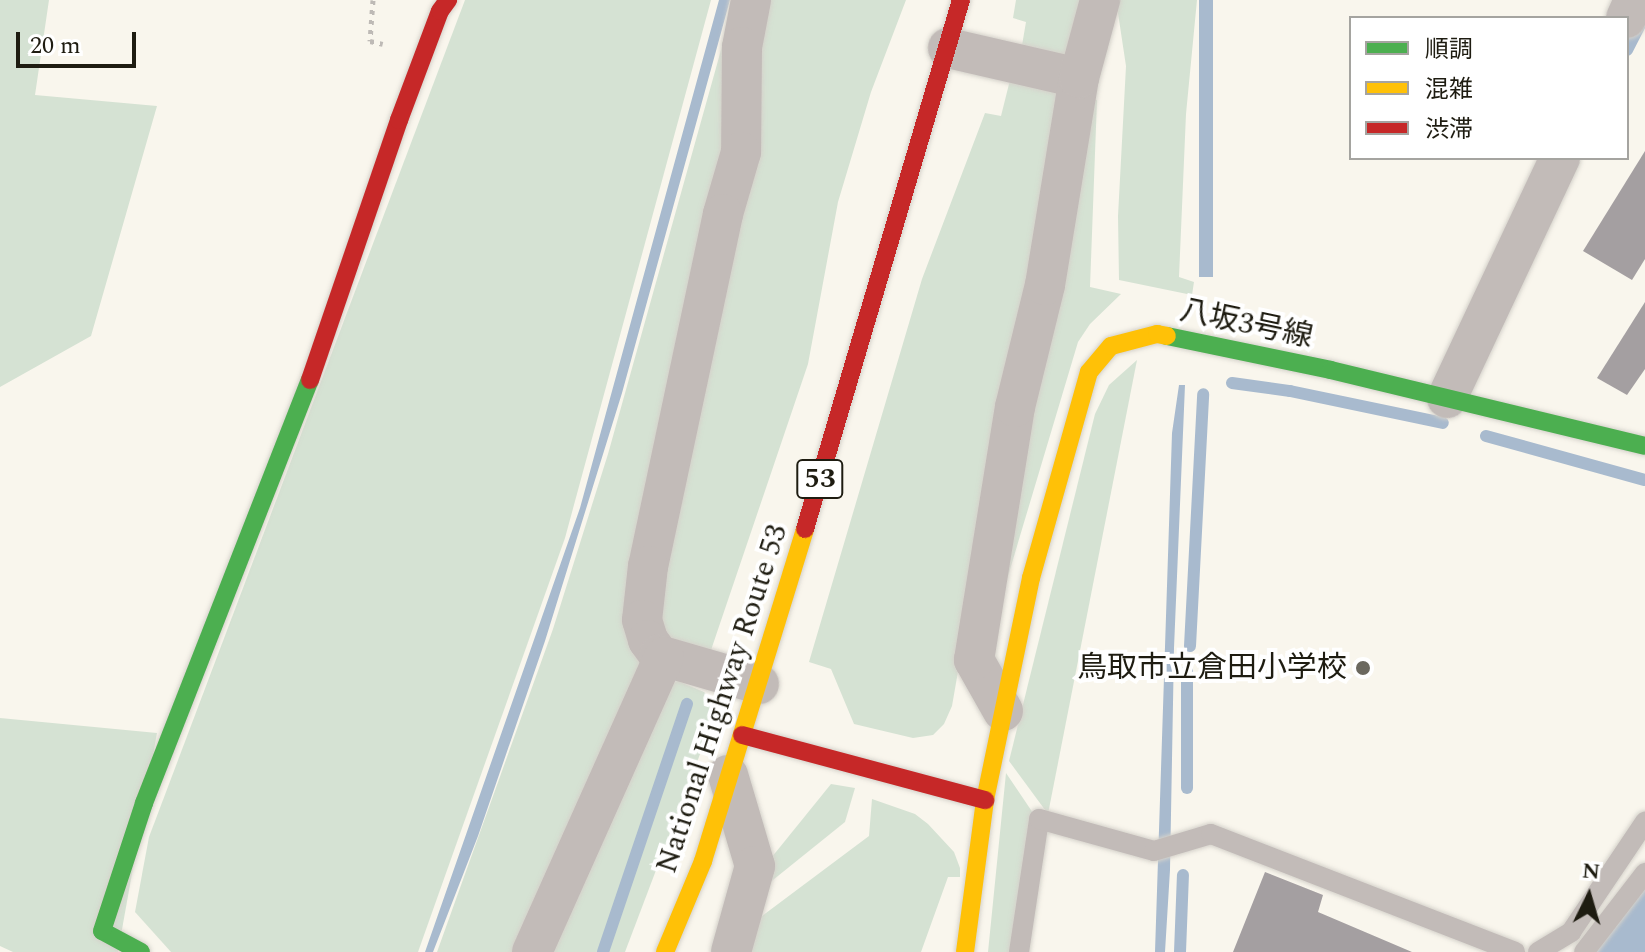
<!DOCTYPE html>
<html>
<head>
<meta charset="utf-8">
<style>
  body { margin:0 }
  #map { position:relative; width:1645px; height:952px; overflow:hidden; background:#f9f6ed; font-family:Spectral,"Noto Sans JP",serif }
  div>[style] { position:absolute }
  .green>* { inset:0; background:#d5e2d3 }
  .water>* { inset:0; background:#a8bace; transform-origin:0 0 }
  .stream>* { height:12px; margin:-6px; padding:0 6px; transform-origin:6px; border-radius:6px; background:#a8bace }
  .building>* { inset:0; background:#a49fa1 }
  .path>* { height:5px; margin-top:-2.5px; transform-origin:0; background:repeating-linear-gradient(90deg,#bebab6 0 4px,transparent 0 10px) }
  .roads { filter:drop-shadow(0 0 2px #d5d2cb) drop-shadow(0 0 2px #d5d2cb) }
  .lane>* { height:20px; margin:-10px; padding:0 10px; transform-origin:10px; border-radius:10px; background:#c2bbb8 }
  .street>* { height:40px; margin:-20px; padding:0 20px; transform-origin:20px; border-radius:20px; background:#c2bbb8 }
  .fast>* { height:18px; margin:-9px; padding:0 9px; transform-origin:9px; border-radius:9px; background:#4caf50 }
  .slow>* { height:18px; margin:-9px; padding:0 9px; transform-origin:9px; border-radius:9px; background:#ffc107 }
  .jam>* { height:18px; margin:-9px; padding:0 9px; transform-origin:9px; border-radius:9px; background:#c62828 }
  .dots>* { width:22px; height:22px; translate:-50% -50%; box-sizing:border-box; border:4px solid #fff; border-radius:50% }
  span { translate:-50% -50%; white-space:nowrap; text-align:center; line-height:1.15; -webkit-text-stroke:8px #fff; paint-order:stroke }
  .shield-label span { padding:2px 6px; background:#fff; border:2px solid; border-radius:6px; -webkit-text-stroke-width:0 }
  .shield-label { font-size:28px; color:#1e1c11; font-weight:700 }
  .street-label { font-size:30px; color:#1e1c11 }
  .poi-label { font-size:30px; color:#1e1c11 }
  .right { translate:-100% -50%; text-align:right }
  .legend { position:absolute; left:1349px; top:16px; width:280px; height:144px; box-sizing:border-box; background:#fff; border:2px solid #a5a4a0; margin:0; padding:10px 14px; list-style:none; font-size:24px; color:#1e1c11 }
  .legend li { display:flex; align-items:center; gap:16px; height:40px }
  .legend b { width:40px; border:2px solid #a5a4a0 }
  .north { position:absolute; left:1549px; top:856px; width:80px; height:80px; -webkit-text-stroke:6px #fff; paint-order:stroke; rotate:5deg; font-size:22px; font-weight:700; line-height:32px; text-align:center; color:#1e1c11 }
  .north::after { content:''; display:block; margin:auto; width:28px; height:36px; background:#1e1c11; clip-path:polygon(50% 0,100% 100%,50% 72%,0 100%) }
  .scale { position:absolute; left:16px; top:32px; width:120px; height:36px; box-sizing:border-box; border:4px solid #1e1c11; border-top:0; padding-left:10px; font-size:24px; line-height:28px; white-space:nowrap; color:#1e1c11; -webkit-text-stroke:6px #fff; paint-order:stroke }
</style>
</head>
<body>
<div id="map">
  <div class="green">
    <i style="clip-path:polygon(0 0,49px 0,35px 95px,157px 106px,91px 336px,0 387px)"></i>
    <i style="clip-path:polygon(465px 0,711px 0,565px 538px,418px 952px,171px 952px,135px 912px,149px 837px)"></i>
    <i style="clip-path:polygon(735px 0,728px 120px,641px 665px,519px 952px,437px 952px,553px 629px,608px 454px)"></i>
    <i style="clip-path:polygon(761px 0,906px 0,871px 92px,838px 202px,808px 364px,709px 656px,677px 648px,653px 621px)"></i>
    <i style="clip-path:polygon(1016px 0,1087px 0,1071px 62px,1020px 57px,1026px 22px,1013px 18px)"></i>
    <i style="clip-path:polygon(1116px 0,1197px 0,1186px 114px,1179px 277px,1194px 282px,1192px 295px,1119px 280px,1118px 216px,1126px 66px)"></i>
    <i style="clip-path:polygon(1011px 76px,1061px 80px,952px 706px,944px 724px,933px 735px,913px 738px,854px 724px,831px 669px,809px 662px,922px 279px,985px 113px,1001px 116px)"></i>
    <i style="clip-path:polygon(1085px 96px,1097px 100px,1090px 287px,1121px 294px,1090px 324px,1078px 342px,988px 643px)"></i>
    <i style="clip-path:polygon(1137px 360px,1048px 814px,1009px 761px,1095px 414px,1109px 385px)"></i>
    <i style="clip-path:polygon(678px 681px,704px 692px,712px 700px,712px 711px,705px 741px,625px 952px,553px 952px,668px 686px)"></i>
    <i style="clip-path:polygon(0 718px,157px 733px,118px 952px,13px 952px,0 946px)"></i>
    <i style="clip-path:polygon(1006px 773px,1033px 813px,1030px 817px,1015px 952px,988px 952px)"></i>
    <i style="clip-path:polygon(831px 784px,855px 788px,845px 822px,763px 888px,763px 868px)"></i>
    <i style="clip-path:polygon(872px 799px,915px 814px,928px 824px,954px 852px,960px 868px,960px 877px,948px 877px,921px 952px,740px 952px,746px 928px,869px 836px)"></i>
  </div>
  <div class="water">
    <i style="clip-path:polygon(719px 0,730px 0,622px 393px,545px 641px,478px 836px,433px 952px,425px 952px,580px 508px)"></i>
    <i style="left:1199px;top:0;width:14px;height:277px"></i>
    <i style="clip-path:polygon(1179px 385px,1185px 385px,1174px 648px,1170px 870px,1165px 952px,1155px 952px,1172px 433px)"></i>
    <i style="clip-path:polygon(1645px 885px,1645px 952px,1594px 952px)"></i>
  </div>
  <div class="stream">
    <i style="left:1627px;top:50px;width:33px;rotate:-63deg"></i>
    <i style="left:1232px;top:383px;width:59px;rotate:7.9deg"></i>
    <i style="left:1290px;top:391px;width:156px;rotate:11.8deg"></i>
    <i style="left:1486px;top:436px;width:165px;rotate:15.5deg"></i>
    <i style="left:1190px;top:646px;width:252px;rotate:-87deg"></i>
    <i style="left:1187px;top:788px;width:117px;rotate:-90deg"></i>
    <i style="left:603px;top:952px;width:262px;rotate:-71.3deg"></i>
    <i style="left:1180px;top:952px;width:77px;rotate:-87.8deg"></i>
  </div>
  <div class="building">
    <i style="clip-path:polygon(1645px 151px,1645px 259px,1632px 280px,1583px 251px)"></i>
    <i style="clip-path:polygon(1645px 302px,1645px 369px,1627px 395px,1597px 378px)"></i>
    <i style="clip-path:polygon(1265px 872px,1323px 895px,1318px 912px,1412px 952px,1233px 952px)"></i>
  </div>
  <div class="path">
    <i style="left:373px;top:0;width:41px;rotate:94.2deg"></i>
    <i style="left:370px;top:41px;width:13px;rotate:13deg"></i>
  </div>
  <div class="roads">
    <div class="lane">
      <i style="left:1019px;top:952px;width:134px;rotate:-81.4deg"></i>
      <i style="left:1039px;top:819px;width:119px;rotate:15.5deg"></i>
      <i style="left:1154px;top:851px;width:59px;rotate:-16.6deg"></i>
      <i style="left:1211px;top:834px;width:326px;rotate:21.2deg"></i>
      <i style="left:1538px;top:952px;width:39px;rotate:-31deg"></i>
      <i style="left:1571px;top:932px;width:133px;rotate:-56.1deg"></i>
      <i style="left:1584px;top:952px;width:100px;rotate:-52.3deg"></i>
    </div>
    <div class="street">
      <i style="left:751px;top:0;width:48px;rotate:100.8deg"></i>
      <i style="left:742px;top:47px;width:105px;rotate:90.5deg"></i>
      <i style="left:741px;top:152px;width:65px;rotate:106.2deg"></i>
      <i style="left:723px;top:214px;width:360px;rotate:102deg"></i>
      <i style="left:648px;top:566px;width:54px;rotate:96.3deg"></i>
      <i style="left:642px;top:620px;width:21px;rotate:73deg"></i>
      <i style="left:648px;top:640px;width:19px;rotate:54deg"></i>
      <i style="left:659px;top:655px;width:104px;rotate:16.2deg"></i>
      <i style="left:1626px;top:18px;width:20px;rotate:-66deg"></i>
      <i style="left:948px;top:48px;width:134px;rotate:12.9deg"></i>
      <i style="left:1447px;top:398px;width:265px;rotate:-64.8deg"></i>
      <i style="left:1003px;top:711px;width:59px;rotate:-119.6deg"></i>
      <i style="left:974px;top:660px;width:256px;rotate:-80.8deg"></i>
      <i style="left:1015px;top:407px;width:126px;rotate:-76.2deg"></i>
      <i style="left:1045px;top:285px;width:210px;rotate:-80.7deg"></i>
      <i style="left:1079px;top:78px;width:81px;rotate:-74.9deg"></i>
      <i style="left:728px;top:775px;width:95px;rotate:73.5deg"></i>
      <i style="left:755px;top:866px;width:89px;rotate:105.6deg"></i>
      <i style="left:532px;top:952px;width:323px;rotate:-65.9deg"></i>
    </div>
    <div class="fast">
      <i style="left:1167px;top:336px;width:167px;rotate:11.7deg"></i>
      <i style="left:1331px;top:370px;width:323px;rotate:13.6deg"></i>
      <i style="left:141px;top:952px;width:44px;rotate:-151.7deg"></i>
      <i style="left:102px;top:931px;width:135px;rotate:-71.8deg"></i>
      <i style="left:144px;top:803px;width:454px;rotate:-68.6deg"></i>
    </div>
    <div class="slow">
      <i style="left:665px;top:952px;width:99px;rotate:-67.3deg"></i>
      <i style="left:703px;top:861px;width:347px;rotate:-72.9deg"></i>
      <i style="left:965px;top:952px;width:153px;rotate:-82.5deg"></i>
      <i style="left:985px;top:800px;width:227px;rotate:-78.3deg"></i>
      <i style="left:1031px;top:578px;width:214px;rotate:-74.3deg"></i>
      <i style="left:1089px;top:372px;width:34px;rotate:-50deg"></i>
      <i style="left:1111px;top:346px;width:48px;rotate:-14.6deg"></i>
      <i style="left:1157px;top:334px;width:10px;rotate:11deg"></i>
    </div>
    <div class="jam">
      <i style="left:310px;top:380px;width:275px;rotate:-71.1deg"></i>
      <i style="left:399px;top:120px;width:116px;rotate:-69.4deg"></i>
      <i style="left:440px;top:11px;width:14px;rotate:-54deg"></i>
      <i style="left:805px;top:529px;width:552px;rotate:-73.57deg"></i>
      <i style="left:742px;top:735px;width:252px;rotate:15deg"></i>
    </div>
  </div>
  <div class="dots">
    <i style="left:1363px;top:668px;background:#6b685e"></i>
  </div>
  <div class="shield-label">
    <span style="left:820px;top:479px">53</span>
  </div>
  <div class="street-label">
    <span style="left:1246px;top:324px;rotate:12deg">八坂3号線</span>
    <span style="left:722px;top:699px;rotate:-72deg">National Highway Route 53</span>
  </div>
  <div class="poi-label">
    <span class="right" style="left:1347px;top:668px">鳥取市立倉田小学校</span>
  </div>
  <ul class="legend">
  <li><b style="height:10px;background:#4caf50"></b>順調</li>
  <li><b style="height:10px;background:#ffc107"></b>混雑</li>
  <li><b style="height:10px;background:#c62828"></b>渋滞</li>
  </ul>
  <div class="north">N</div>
  <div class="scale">20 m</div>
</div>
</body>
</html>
